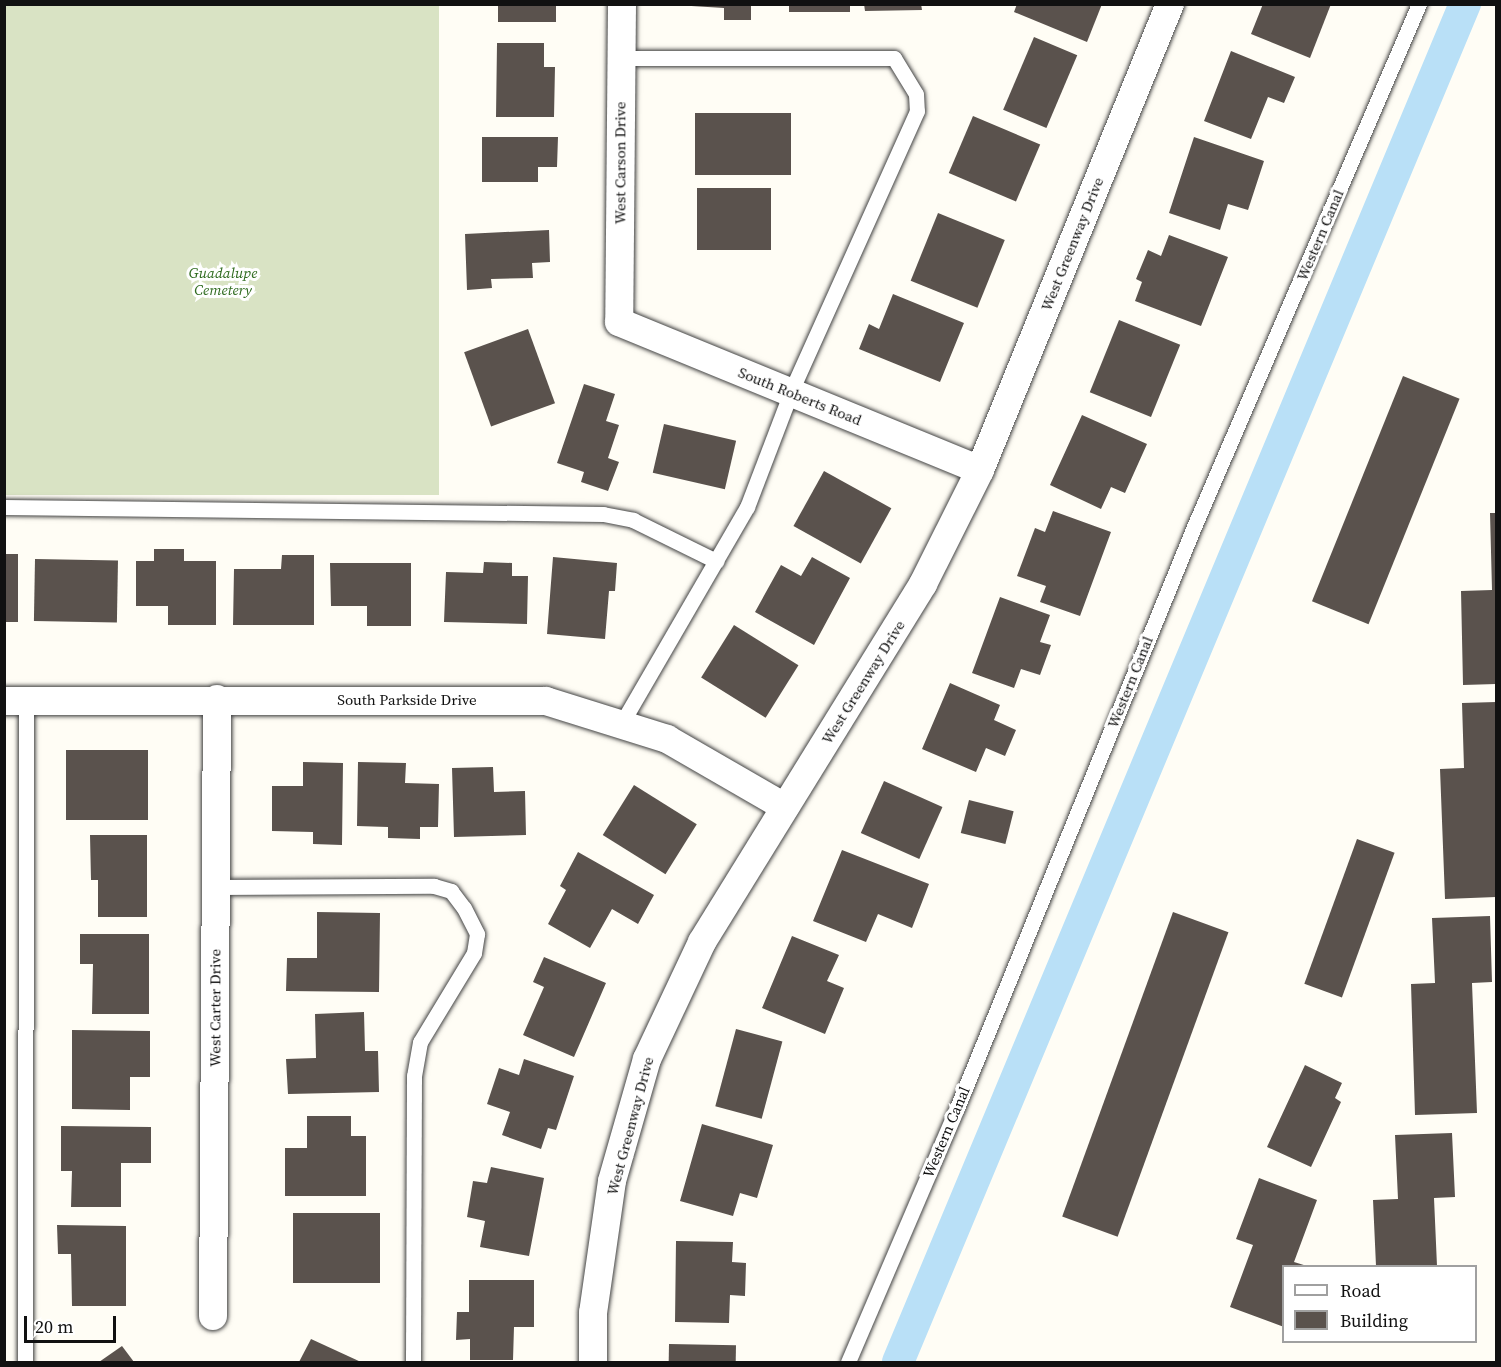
<!DOCTYPE html>
<html>
<head>
<meta charset="utf-8">
<style>
  body { margin:0 }
  #map { position:relative; width:1501px; height:1367px; overflow:hidden; background:#fffdf5; font-family:"Source Serif 4",serif }
  div>[style] { position:absolute }
  .cemetery>* { inset:0; background:#d9e3c4; transform-origin:0 0 }
  .canal>* { height:32px; margin:-16px; padding:0 16px; transform-origin:16px; border-radius:16px; background:#b9e0f7 }
  .building>* { inset:0; background:#5a524d; transform-origin:0 0 }
  .roads { filter:drop-shadow(0 0 2px #444) drop-shadow(0 0 2px #444) }
  .service>* { height:15px; margin:-7.5px; padding:0 7.5px; transform-origin:7.5px; border-radius:7.5px; background:#fff }
  .minor>* { height:28px; margin:-14px; padding:0 14px; transform-origin:14px; border-radius:14px; background:#fff }
  span { translate:-50% -50%; white-space:nowrap; text-align:center; line-height:1.15; -webkit-text-stroke:6px #fff; paint-order:stroke }
  .street-label { font-size:15px; color:#111 }
  .park-label { font-size:15px; color:#2f6b1f; font-style:italic }
  .frame { position:absolute; inset:0; border:6px solid #111; pointer-events:none }
  .legend { position:absolute; left:1282px; top:1265px; width:195px; height:78px; box-sizing:border-box; background:#fff; border:2px solid #a0a0a0; margin:0; padding:8px 10px; list-style:none; font-size:18px; color:#111 }
  .legend li { display:flex; align-items:center; gap:12px; height:30px }
  .legend b { width:30px; border:2px solid #a0a0a0 }
  .scale { position:absolute; left:24px; top:1316px; width:92px; height:27px; box-sizing:border-box; border:3px solid #111; border-top:0; padding-left:8px; font-size:18px; line-height:21px; white-space:nowrap; color:#111; -webkit-text-stroke:4px #fff; paint-order:stroke }
</style>
</head>
<body>
<div id="map">
  <div class="cemetery">
    <i style="left:5px;top:4px;width:434px;height:491px"></i>
  </div>
  <div class="canal">
    <i style="left:898px;top:1362px;width:1472px;rotate:-67.34deg"></i>
  </div>
  <div class="building">
    <i style="left:498px;top:4px;width:58px;height:18px"></i>
    <i style="left:789px;top:4px;width:61px;height:8px"></i>
    <i style="clip-path:polygon(864px 4px,921px 4px,922px 10px,865px 11px)"></i>
    <i style="clip-path:polygon(1017px 4px,1102px 4px,1087px 42px,1014px 12px)"></i>
    <i style="clip-path:polygon(1263px 4px,1331px 4px,1310px 58px,1251px 34px)"></i>
    <i style="clip-path:polygon(675px 5px,751px 5px,751px 20px,724px 20px,724px 8px)"></i>
    <i style="left:1034px;top:37px;width:47px;height:79px;rotate:23deg"></i>
    <i style="clip-path:polygon(497px 43px,544px 43px,544px 67px,555px 67px,554px 117px,496px 117px)"></i>
    <i style="clip-path:polygon(1231px 51px,1295px 77px,1284px 103px,1268px 97px,1251px 139px,1204px 121px)"></i>
    <i style="left:695px;top:113px;width:96px;height:62px"></i>
    <i style="left:973px;top:116px;width:73px;height:62px;rotate:23deg"></i>
    <i style="clip-path:polygon(482px 137px,558px 137px,557px 167px,538px 167px,538px 182px,482px 182px)"></i>
    <i style="clip-path:polygon(1194px 137px,1264px 161px,1248px 210px,1228px 204px,1220px 230px,1169px 213px)"></i>
    <i style="left:697px;top:188px;width:74px;height:62px"></i>
    <i style="left:938px;top:213px;width:72px;height:73px;rotate:22deg"></i>
    <i style="clip-path:polygon(549px 230px,550px 262px,532px 263px,533px 278px,491px 279px,492px 288px,467px 290px,465px 234px)"></i>
    <i style="clip-path:polygon(1169px 235px,1228px 257px,1201px 326px,1135px 301px,1142px 282px,1136px 279px,1148px 250px,1161px 256px)"></i>
    <i style="clip-path:polygon(893px 294px,964px 323px,940px 382px,859px 349px,869px 324px,879px 329px)"></i>
    <i style="left:1119px;top:320px;width:66px;height:78px;rotate:22deg"></i>
    <i style="left:528px;top:329px;width:79px;height:68px;rotate:70deg"></i>
    <i style="left:1403px;top:376px;width:61px;height:243px;rotate:22deg"></i>
    <i style="clip-path:polygon(584px 384px,615px 394px,606px 421px,619px 425px,608px 458px,619px 462px,608px 491px,581px 482px,584px 472px,557px 463px)"></i>
    <i style="clip-path:polygon(1082px 415px,1147px 444px,1125px 493px,1111px 487px,1101px 509px,1050px 485px)"></i>
    <i style="left:664px;top:424px;width:74px;height:50px;rotate:13deg"></i>
    <i style="left:824px;top:471px;width:77px;height:63px;rotate:29deg"></i>
    <i style="clip-path:polygon(1053px 511px,1111px 532px,1080px 616px,1040px 602px,1046px 586px,1017px 576px,1035px 528px,1045px 532px)"></i>
    <i style="clip-path:polygon(1490px 513px,1496px 513px,1496px 684px,1463px 685px,1461px 591px,1492px 590px)"></i>
    <i style="clip-path:polygon(154px 549px,184px 549px,184px 561px,216px 561px,216px 625px,168px 625px,168px 606px,136px 606px,136px 561px,154px 561px)"></i>
    <i style="left:4px;top:554px;width:14px;height:68px"></i>
    <i style="clip-path:polygon(282px 555px,314px 555px,314px 625px,233px 625px,234px 569px,281px 569px)"></i>
    <i style="clip-path:polygon(553px 557px,617px 563px,615px 591px,609px 591px,605px 639px,547px 634px)"></i>
    <i style="clip-path:polygon(812px 557px,850px 578px,814px 645px,755px 612px,781px 565px,801px 576px)"></i>
    <i style="left:35px;top:559px;width:83px;height:62px;rotate:1deg"></i>
    <i style="clip-path:polygon(484px 562px,512px 563px,512px 576px,528px 576px,527px 624px,444px 622px,446px 572px,483px 573px)"></i>
    <i style="clip-path:polygon(330px 563px,411px 563px,411px 626px,367px 626px,367px 606px,331px 606px)"></i>
    <i style="clip-path:polygon(1000px 597px,1050px 615px,1040px 642px,1051px 645px,1040px 675px,1021px 669px,1014px 688px,972px 673px)"></i>
    <i style="left:734px;top:625px;width:76px;height:62px;rotate:32deg"></i>
    <i style="clip-path:polygon(950px 683px,1000px 705px,994px 720px,1016px 730px,1005px 756px,986px 748px,976px 772px,922px 749px)"></i>
    <i style="clip-path:polygon(1496px 702px,1496px 897px,1445px 899px,1440px 769px,1464px 768px,1462px 703px)"></i>
    <i style="left:66px;top:750px;width:82px;height:70px"></i>
    <i style="clip-path:polygon(303px 762px,343px 763px,342px 845px,313px 844px,313px 832px,272px 831px,272px 786px,303px 786px)"></i>
    <i style="clip-path:polygon(358px 762px,406px 763px,405px 783px,439px 784px,438px 827px,420px 827px,420px 839px,388px 838px,388px 827px,357px 826px)"></i>
    <i style="clip-path:polygon(493px 767px,494px 792px,525px 791px,526px 835px,454px 837px,452px 768px)"></i>
    <i style="left:884px;top:781px;width:64px;height:57px;rotate:24deg"></i>
    <i style="left:634px;top:785px;width:74px;height:59px;rotate:32deg"></i>
    <i style="left:969px;top:800px;width:46px;height:34px;rotate:14deg"></i>
    <i style="clip-path:polygon(90px 835px,147px 835px,147px 917px,98px 917px,98px 880px,91px 880px)"></i>
    <i style="left:1357px;top:839px;width:40px;height:154px;rotate:20deg"></i>
    <i style="clip-path:polygon(842px 850px,929px 884px,912px 928px,878px 914px,866px 942px,813px 921px)"></i>
    <i style="clip-path:polygon(578px 852px,654px 895px,638px 924px,612px 909px,590px 948px,548px 924px,566px 890px,560px 886px)"></i>
    <i style="clip-path:polygon(317px 912px,380px 913px,379px 992px,286px 991px,287px 958px,317px 958px)"></i>
    <i style="left:1173px;top:912px;width:59px;height:324px;rotate:20deg"></i>
    <i style="clip-path:polygon(1490px 916px,1492px 982px,1472px 983px,1477px 1113px,1415px 1115px,1411px 984px,1435px 983px,1432px 918px)"></i>
    <i style="clip-path:polygon(80px 934px,149px 934px,149px 1014px,92px 1014px,93px 964px,80px 964px)"></i>
    <i style="clip-path:polygon(792px 936px,839px 955px,827px 981px,844px 988px,825px 1034px,762px 1008px)"></i>
    <i style="clip-path:polygon(544px 957px,606px 983px,574px 1057px,523px 1035px,544px 987px,533px 982px)"></i>
    <i style="clip-path:polygon(364px 1012px,365px 1051px,378px 1051px,379px 1092px,288px 1094px,286px 1059px,316px 1058px,315px 1014px)"></i>
    <i style="left:736px;top:1029px;width:48px;height:80px;rotate:15deg"></i>
    <i style="clip-path:polygon(72px 1030px,150px 1031px,150px 1077px,130px 1077px,130px 1110px,72px 1109px)"></i>
    <i style="clip-path:polygon(524px 1059px,574px 1076px,556px 1130px,548px 1128px,541px 1149px,502px 1135px,510px 1112px,487px 1104px,499px 1068px,519px 1075px)"></i>
    <i style="clip-path:polygon(1305px 1065px,1342px 1083px,1335px 1098px,1341px 1102px,1311px 1167px,1267px 1147px)"></i>
    <i style="clip-path:polygon(307px 1116px,351px 1116px,351px 1136px,366px 1136px,366px 1196px,285px 1196px,285px 1148px,307px 1148px)"></i>
    <i style="clip-path:polygon(702px 1124px,773px 1145px,757px 1198px,740px 1193px,733px 1216px,680px 1201px)"></i>
    <i style="clip-path:polygon(61px 1126px,151px 1127px,151px 1163px,121px 1163px,121px 1207px,71px 1207px,72px 1171px,61px 1171px)"></i>
    <i style="clip-path:polygon(1452px 1133px,1455px 1197px,1434px 1198px,1437px 1266px,1376px 1266px,1373px 1200px,1398px 1199px,1395px 1135px)"></i>
    <i style="clip-path:polygon(491px 1167px,544px 1178px,529px 1256px,480px 1247px,485px 1221px,467px 1217px,473px 1181px,487px 1183px)"></i>
    <i style="clip-path:polygon(1259px 1178px,1317px 1200px,1294px 1262px,1307px 1266px,1284px 1266px,1284px 1327px,1230px 1307px,1253px 1245px,1236px 1239px)"></i>
    <i style="left:293px;top:1213px;width:87px;height:70px"></i>
    <i style="clip-path:polygon(57px 1225px,126px 1226px,126px 1306px,72px 1306px,71px 1254px,58px 1254px)"></i>
    <i style="clip-path:polygon(676px 1241px,733px 1242px,732px 1262px,746px 1263px,745px 1296px,730px 1295px,729px 1323px,675px 1322px)"></i>
    <i style="clip-path:polygon(469px 1280px,534px 1280px,534px 1327px,514px 1327px,513px 1360px,470px 1360px,470px 1339px,456px 1340px,457px 1312px,469px 1312px)"></i>
    <i style="clip-path:polygon(311px 1339px,361px 1362px,299px 1362px)"></i>
    <i style="left:669px;top:1344px;width:67px;height:18px;rotate:1deg"></i>
    <i style="clip-path:polygon(122px 1346px,134px 1362px,99px 1362px)"></i>
  </div>
  <div class="roads">
    <div class="service">
      <i style="left:621px;top:58px;width:273px"></i>
      <i style="left:894px;top:58px;width:42px;rotate:58.6deg"></i>
      <i style="left:916px;top:94px;width:17px;rotate:87deg"></i>
      <i style="left:917px;top:111px;width:308px;rotate:114.2deg"></i>
      <i style="left:791px;top:392px;width:123px;rotate:110.9deg"></i>
      <i style="left:747px;top:507px;width:250px;rotate:120.1deg"></i>
      <i style="left:4px;top:507px;width:599px;rotate:0.67deg"></i>
      <i style="left:603px;top:514px;width:31px;rotate:11deg"></i>
      <i style="left:633px;top:520px;width:93px;rotate:26.3deg"></i>
      <i style="left:216px;top:887px;width:218px;rotate:-0.3deg"></i>
      <i style="left:434px;top:886px;width:18px;rotate:16deg"></i>
      <i style="left:451px;top:891px;width:21px;rotate:53deg"></i>
      <i style="left:464px;top:908px;width:29px;rotate:63deg"></i>
      <i style="left:477px;top:934px;width:19px;rotate:99deg"></i>
      <i style="left:474px;top:953px;width:104px;rotate:121.2deg"></i>
      <i style="left:420px;top:1042px;width:35px;rotate:100deg"></i>
      <i style="left:414px;top:1076px;width:286px;rotate:90.2deg"></i>
      <i style="left:25px;top:1362px;width:662px;rotate:-89.91deg"></i>
      <i style="left:848px;top:1362px;width:276px;rotate:-66.8deg"></i>
      <i style="left:957px;top:1108px;width:625px;rotate:-67.82deg"></i>
      <i style="left:1193px;top:529px;width:572px;rotate:-66.71deg"></i>
    </div>
    <div class="minor">
      <i style="left:622px;top:4px;width:318px;rotate:90.5deg"></i>
      <i style="left:619px;top:322px;width:390px;rotate:22.3deg"></i>
      <i style="left:4px;top:701px;width:542px"></i>
      <i style="left:546px;top:701px;width:127px;rotate:17.4deg"></i>
      <i style="left:667px;top:739px;width:136px;rotate:30deg"></i>
      <i style="left:213px;top:1316px;width:617px;rotate:-89.63deg"></i>
      <i style="left:593px;top:1362px;width:49px;rotate:-90deg"></i>
      <i style="left:593px;top:1313px;width:133px;rotate:-81.8deg"></i>
      <i style="left:612px;top:1181px;width:127px;rotate:-74deg"></i>
      <i style="left:647px;top:1059px;width:129px;rotate:-64.8deg"></i>
      <i style="left:702px;top:942px;width:421px;rotate:-58.3deg"></i>
      <i style="left:923px;top:584px;width:127px;rotate:-63.4deg"></i>
      <i style="left:980px;top:470px;width:503px;rotate:-67.82deg"></i>
    </div>
  </div>
  <div class="street-label">
    <span style="left:620px;top:163px;rotate:-90deg">West Carson Drive</span>
    <span style="left:1320px;top:235px;rotate:-67deg">Western Canal</span>
    <span style="left:1072px;top:244px;rotate:-68deg">West Greenway Drive</span>
    <span style="left:800px;top:396px;rotate:22deg">South Roberts Road</span>
    <span style="left:863px;top:682px;rotate:-58deg">West Greenway Drive</span>
    <span style="left:1130px;top:682px;rotate:-68deg">Western Canal</span>
    <span style="left:407px;top:700px">South Parkside Drive</span>
    <span style="left:215px;top:1008px;rotate:-90deg">West Carter Drive</span>
    <span style="left:630px;top:1126px;rotate:-75deg">West Greenway Drive</span>
    <span style="left:946px;top:1132px;rotate:-67deg">Western Canal</span>
  </div>
  <div class="park-label">
    <span style="left:223px;top:281px">Guadalupe<br>Cemetery</span>
  </div>
  <div class="frame"></div>
  <ul class="legend">
  <li><b style="height:8px;background:#fff"></b>Road</li>
  <li><b style="height:16px;background:#5a524d"></b>Building</li>
  </ul>
  <div class="scale">20 m</div>
</div>
</body>
</html>
